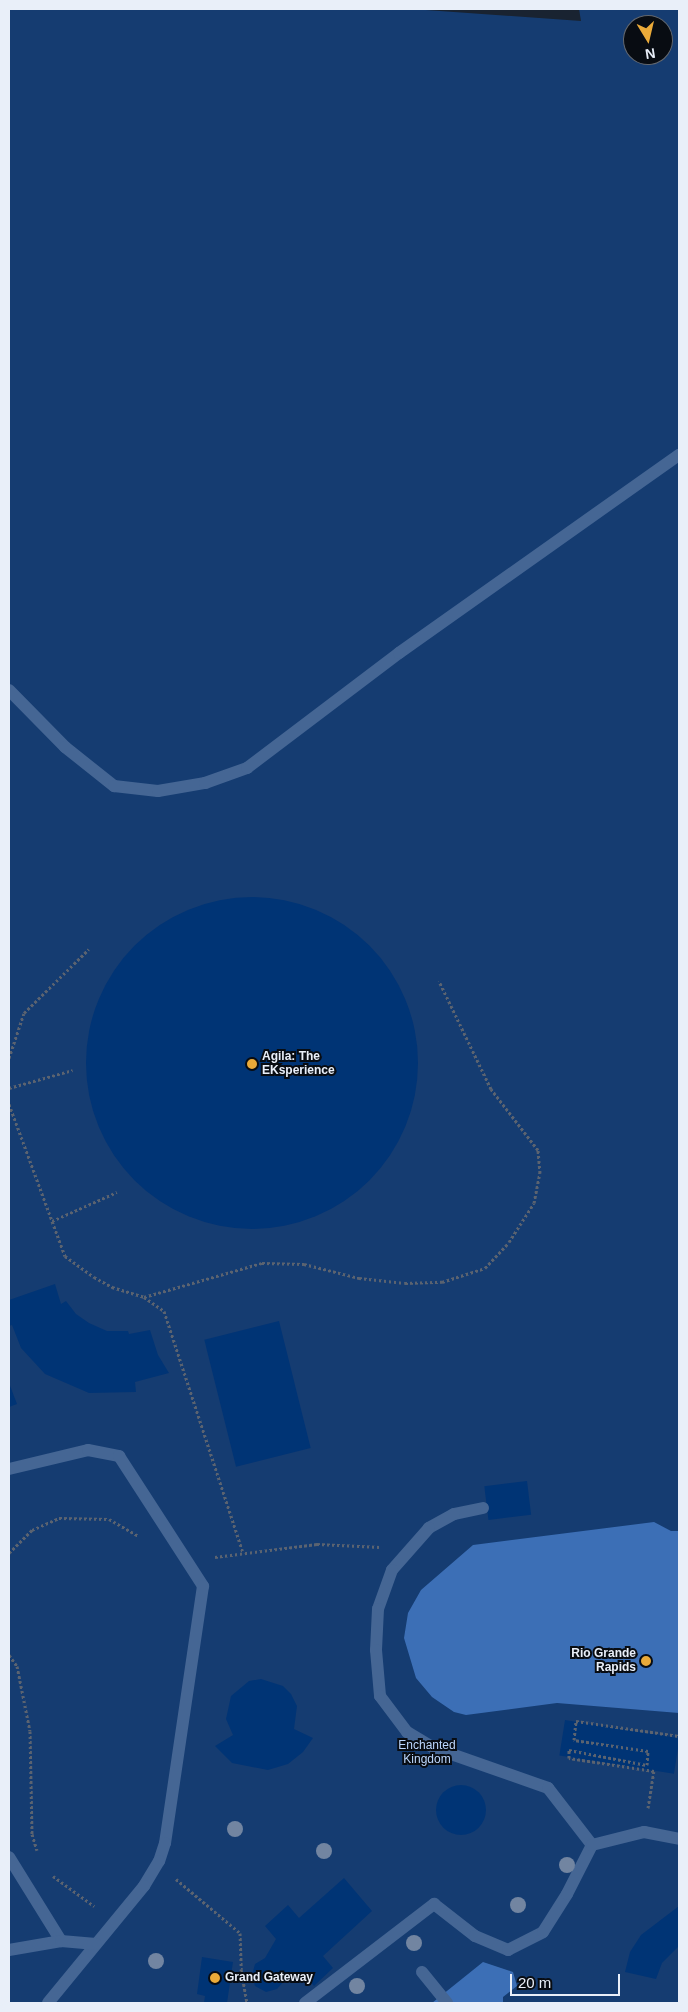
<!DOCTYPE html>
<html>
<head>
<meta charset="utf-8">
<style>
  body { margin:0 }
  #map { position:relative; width:688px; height:2012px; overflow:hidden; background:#192331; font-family:Arial,sans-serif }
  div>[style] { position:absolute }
  .green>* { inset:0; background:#153c71 }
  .water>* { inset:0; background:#3c6fb6 }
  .building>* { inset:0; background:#003475; transform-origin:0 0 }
  .round { border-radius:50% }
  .path>* { height:3px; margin-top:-1.5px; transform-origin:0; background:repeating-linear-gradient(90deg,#5b6370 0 2.5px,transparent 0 5px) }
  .service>* { height:12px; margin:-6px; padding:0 6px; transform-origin:6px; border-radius:6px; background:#456694 }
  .pedestrian>* { height:12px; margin:-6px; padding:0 6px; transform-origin:6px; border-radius:6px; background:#456694 }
  .trees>* { width:16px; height:16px; margin:-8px; border-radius:50%; background:#7285a1 }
  .dots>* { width:14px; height:14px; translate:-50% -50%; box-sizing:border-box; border:2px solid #080c12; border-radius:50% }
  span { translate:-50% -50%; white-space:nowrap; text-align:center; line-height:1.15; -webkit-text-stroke:4px #080c12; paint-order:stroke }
  .poi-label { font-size:12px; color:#e9eff9; font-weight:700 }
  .left { translate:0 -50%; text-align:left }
  .right { translate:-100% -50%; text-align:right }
  .park-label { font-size:12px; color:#bbd6fd }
  .frame { position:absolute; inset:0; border:10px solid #e9eff9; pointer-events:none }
  .north { position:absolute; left:623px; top:15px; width:50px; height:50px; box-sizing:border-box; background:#080c12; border:1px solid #62676e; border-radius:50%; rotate:171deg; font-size:14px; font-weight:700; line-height:20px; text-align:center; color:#e9eff9 }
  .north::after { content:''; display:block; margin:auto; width:18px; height:22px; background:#eaaa39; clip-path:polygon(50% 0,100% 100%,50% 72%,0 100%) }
  .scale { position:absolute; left:510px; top:1974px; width:110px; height:22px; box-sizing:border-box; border:2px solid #e9eff9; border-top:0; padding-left:6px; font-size:15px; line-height:18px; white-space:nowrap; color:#e9eff9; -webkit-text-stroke:4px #080c12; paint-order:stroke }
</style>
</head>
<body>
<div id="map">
  <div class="green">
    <i style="clip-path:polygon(evenodd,9px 9px,412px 9px,581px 21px,579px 9px,679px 9px,679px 2003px,9px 2003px,9px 9px,633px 25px,663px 25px,663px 55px,633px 55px,633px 25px)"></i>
  </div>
  <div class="water">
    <i style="clip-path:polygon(654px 1522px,671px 1531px,679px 1531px,679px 1713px,557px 1703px,466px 1715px,454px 1712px,432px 1697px,416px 1678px,404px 1638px,408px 1613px,421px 1590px,473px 1545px)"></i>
    <i style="clip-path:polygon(483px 1962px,513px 1972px,517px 1986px,503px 1997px,503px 2003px,432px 2003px)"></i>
  </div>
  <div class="building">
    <i class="round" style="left:86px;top:897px;width:332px;height:332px"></i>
    <i style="clip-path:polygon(55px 1284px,61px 1304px,66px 1301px,76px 1314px,89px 1323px,107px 1331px,128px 1331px,129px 1334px,150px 1330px,158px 1355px,169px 1373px,135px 1382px,136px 1392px,89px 1393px,45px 1374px,21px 1348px,12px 1325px,9px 1326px,9px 1300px)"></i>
    <i style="left:279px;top:1321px;width:131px;height:77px;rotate:76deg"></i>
    <i style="clip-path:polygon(9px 1383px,17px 1404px,9px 1407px)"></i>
    <i style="left:527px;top:1481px;width:34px;height:43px;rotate:83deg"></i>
    <i style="clip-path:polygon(261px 1679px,283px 1686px,291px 1694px,297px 1706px,294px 1729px,313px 1738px,303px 1752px,288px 1764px,268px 1770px,232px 1763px,215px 1746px,233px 1735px,226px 1719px,231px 1696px,249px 1681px)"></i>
    <i style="left:565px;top:1720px;width:116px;height:36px;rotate:9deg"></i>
    <i class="round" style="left:436px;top:1785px;width:50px;height:50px"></i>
    <i style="clip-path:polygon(344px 1878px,372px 1911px,323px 1956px,333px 1968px,314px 1986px,303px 1973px,285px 1980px,277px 1989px,266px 1992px,255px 1986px,252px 1975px,255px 1964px,265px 1958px,276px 1939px,265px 1926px,288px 1905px,299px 1918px)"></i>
    <i style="clip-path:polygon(679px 1906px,679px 1946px,662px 1963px,656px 1979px,625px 1972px,630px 1952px,641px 1935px)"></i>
    <i style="clip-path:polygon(202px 1957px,233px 1962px,227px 2003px,204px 2003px,205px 1996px,197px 1994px)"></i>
  </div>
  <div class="path">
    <i style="left:9px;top:1058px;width:47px;rotate:-71.6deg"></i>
    <i style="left:24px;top:1013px;width:91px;rotate:-44.6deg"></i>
    <i style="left:9px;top:1088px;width:66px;rotate:-15.7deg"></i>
    <i style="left:9px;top:1104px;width:162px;rotate:69.8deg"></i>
    <i style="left:65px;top:1256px;width:36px;rotate:36deg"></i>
    <i style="left:94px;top:1277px;width:21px;rotate:29deg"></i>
    <i style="left:112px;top:1287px;width:34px;rotate:17deg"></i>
    <i style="left:144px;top:1297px;width:24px;rotate:35deg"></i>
    <i style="left:164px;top:1311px;width:255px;rotate:71.9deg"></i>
    <i style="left:52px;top:1221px;width:71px;rotate:-24deg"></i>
    <i style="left:144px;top:1297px;width:123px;rotate:-16.1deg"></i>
    <i style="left:262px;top:1263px;width:42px;rotate:1.4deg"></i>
    <i style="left:304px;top:1264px;width:57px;rotate:14.3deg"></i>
    <i style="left:359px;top:1278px;width:46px;rotate:6.2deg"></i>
    <i style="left:405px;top:1283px;width:37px;rotate:-2deg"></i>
    <i style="left:442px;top:1282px;width:45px;rotate:-18deg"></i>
    <i style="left:485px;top:1268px;width:35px;rotate:-47deg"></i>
    <i style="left:509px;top:1242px;width:46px;rotate:-57.3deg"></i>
    <i style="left:534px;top:1203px;width:31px;rotate:-79deg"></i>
    <i style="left:540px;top:1173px;width:23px;rotate:-95deg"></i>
    <i style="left:538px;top:1150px;width:77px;rotate:-127.6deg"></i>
    <i style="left:491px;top:1089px;width:120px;rotate:-115.7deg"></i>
    <i style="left:9px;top:1553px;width:33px;rotate:-45deg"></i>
    <i style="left:32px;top:1530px;width:30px;rotate:-24deg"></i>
    <i style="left:59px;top:1518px;width:50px;rotate:1.1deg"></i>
    <i style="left:109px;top:1519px;width:34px;rotate:30deg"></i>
    <i style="left:215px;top:1557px;width:103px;rotate:-7.3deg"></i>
    <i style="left:317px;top:1544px;width:63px;rotate:2.7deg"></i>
    <i style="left:9px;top:1655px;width:14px;rotate:54deg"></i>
    <i style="left:17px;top:1666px;width:66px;rotate:78.7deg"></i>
    <i style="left:30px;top:1731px;width:103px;rotate:88.9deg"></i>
    <i style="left:32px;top:1834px;width:17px;rotate:73deg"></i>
    <i style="left:648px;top:1808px;width:37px;rotate:-81deg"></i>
    <i style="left:654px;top:1771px;width:86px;rotate:-171.3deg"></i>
    <i style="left:569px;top:1758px;width:8px;rotate:-90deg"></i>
    <i style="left:569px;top:1750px;width:79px;rotate:10.9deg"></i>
    <i style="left:647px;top:1765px;width:14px;rotate:-86deg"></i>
    <i style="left:648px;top:1751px;width:75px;rotate:-171.5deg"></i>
    <i style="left:574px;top:1740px;width:19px;rotate:-84deg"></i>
    <i style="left:576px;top:1721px;width:104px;rotate:8.3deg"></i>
    <i style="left:53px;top:1876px;width:51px;rotate:36.2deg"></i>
    <i style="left:176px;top:1879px;width:84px;rotate:40.2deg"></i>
    <i style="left:240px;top:1933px;width:36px;rotate:88deg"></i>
    <i style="left:241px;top:1969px;width:35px;rotate:80deg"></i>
  </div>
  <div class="service">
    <i style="left:9px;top:690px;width:80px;rotate:45.5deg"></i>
    <i style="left:65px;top:747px;width:63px;rotate:38.5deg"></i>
    <i style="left:114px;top:786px;width:44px;rotate:6.5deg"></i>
    <i style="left:158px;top:791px;width:48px;rotate:-9.7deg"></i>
    <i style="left:205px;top:783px;width:45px;rotate:-19.7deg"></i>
    <i style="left:247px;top:768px;width:191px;rotate:-37.1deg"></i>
    <i style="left:399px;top:653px;width:343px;rotate:-35.3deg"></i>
    <i style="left:9px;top:1469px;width:81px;rotate:-13.5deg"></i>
    <i style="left:88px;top:1450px;width:32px;rotate:11deg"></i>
    <i style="left:119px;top:1456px;width:155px;rotate:57.1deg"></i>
    <i style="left:203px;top:1586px;width:260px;rotate:98.4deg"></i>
    <i style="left:165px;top:1843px;width:19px;rotate:108deg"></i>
    <i style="left:159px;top:1861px;width:29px;rotate:121deg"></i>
    <i style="left:144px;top:1886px;width:151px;rotate:129.4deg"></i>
    <i style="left:9px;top:1857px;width:99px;rotate:58.2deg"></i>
    <i style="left:9px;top:1950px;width:53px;rotate:-9.8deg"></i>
    <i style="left:61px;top:1941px;width:35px;rotate:5deg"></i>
  </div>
  <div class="pedestrian">
    <i style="left:483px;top:1508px;width:30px;rotate:168deg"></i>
    <i style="left:454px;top:1514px;width:29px;rotate:151deg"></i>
    <i style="left:429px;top:1528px;width:56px;rotate:131.4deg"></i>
    <i style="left:392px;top:1570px;width:41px;rotate:109.7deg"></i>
    <i style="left:378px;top:1609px;width:41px;rotate:92.8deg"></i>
    <i style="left:376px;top:1650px;width:46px;rotate:85deg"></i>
    <i style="left:380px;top:1696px;width:45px;rotate:53.1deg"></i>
    <i style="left:407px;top:1732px;width:31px;rotate:31deg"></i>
    <i style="left:434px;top:1748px;width:121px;rotate:19.3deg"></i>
    <i style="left:548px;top:1788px;width:72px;rotate:52.3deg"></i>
    <i style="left:422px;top:1972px;width:40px;rotate:51deg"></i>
    <i style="left:305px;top:2003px;width:163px;rotate:-37.5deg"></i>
    <i style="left:434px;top:1904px;width:52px;rotate:38deg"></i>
    <i style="left:475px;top:1936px;width:36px;rotate:23deg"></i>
    <i style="left:508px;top:1950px;width:39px;rotate:-27deg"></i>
    <i style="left:543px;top:1932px;width:45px;rotate:-57.7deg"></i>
    <i style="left:567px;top:1894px;width:55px;rotate:-63deg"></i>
    <i style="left:592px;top:1845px;width:54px;rotate:-14deg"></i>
    <i style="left:644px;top:1832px;width:36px;rotate:11deg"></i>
  </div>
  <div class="trees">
    <i style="left:235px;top:1829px"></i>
    <i style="left:324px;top:1851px"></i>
    <i style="left:567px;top:1865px"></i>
    <i style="left:518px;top:1905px"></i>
    <i style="left:414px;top:1943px"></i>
    <i style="left:156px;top:1961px"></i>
    <i style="left:357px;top:1986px"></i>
  </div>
  <div class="dots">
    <i style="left:252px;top:1064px;background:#eaaa39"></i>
    <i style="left:646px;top:1661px;background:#eaaa39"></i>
    <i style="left:215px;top:1978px;background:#eaaa39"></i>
  </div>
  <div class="poi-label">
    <span class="left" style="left:262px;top:1064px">Agila: The<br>EKsperience</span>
    <span class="right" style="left:636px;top:1661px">Rio Grande<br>Rapids</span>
    <span class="left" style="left:225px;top:1978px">Grand Gateway</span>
  </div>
  <div class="park-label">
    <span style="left:427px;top:1753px">Enchanted<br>Kingdom</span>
  </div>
  <div class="frame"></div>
  <div class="north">N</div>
  <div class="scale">20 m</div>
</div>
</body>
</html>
